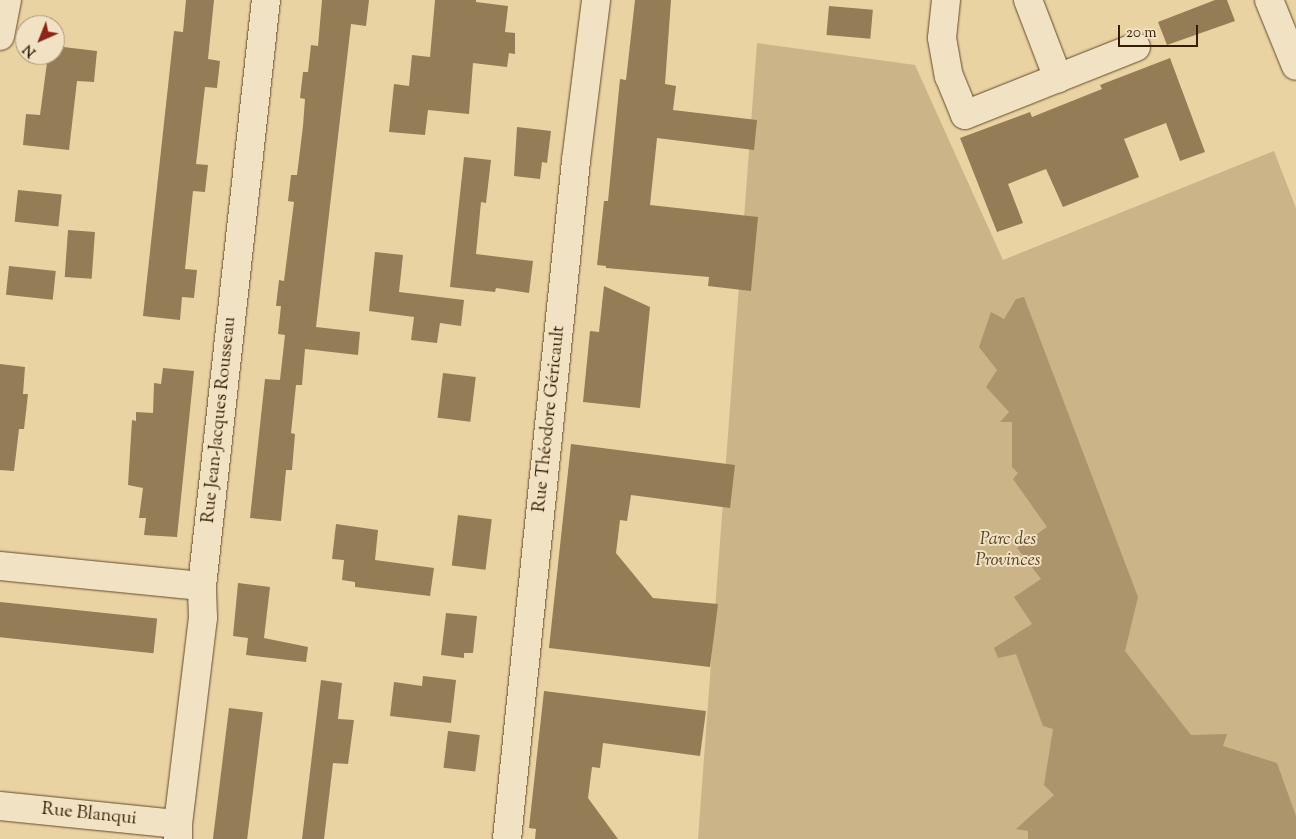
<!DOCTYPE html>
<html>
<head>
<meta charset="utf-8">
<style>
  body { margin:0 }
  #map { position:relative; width:1296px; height:839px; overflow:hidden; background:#ead3a2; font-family:"Sorts Mill Goudy",serif }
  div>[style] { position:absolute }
  .green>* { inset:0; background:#cbb487 }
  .water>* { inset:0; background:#ac956c }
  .building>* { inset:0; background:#937c56; transform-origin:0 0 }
  .roads { filter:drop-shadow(0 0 1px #624a2c) drop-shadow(0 0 1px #624a2c) }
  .minor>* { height:28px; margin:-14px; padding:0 14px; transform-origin:14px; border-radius:14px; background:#f1e2c3 }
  span { translate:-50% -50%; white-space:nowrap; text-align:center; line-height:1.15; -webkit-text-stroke:4px #f1e2c3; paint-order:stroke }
  .street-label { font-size:18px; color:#351d04 }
  .park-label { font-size:18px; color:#5a4325; font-style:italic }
  .north { position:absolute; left:15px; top:15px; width:50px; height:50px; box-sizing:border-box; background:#f1e2c3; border:1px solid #a69377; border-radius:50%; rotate:224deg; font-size:14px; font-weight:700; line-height:20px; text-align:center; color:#351d04 }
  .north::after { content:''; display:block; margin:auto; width:18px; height:22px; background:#8f2418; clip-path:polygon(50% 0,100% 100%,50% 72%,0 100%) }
  .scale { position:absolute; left:1118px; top:25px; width:80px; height:22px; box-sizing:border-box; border:2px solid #351d04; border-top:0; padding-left:6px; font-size:15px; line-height:18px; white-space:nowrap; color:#351d04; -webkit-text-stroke:4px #f1e2c3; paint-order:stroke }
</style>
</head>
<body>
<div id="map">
  <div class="green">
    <i style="clip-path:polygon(757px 43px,915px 65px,1003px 260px,1274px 151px,1296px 208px,1296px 839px,698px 839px)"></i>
  </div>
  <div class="water">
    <i style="clip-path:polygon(1024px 297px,1138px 597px,1125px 651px,1191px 735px,1227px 734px,1223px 746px,1277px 763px,1296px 816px,1296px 839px,1028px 839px,1028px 831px,1016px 829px,1054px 795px,1044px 785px,1053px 729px,1043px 726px,1016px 654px,998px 658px,994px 648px,1032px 624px,1014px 597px,1041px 579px,1017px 548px,1047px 527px,1013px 479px,1018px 473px,1012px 467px,1012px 422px,1000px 422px,1009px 412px,986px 387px,997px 370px,979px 347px,991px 312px,1004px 319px,1016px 299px)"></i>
  </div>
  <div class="building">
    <i style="clip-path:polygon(186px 0,214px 0,208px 59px,220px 61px,217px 88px,205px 87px,196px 164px,208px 165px,205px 192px,193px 191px,185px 269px,197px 270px,194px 298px,182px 297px,180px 320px,143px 316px,174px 31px,183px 32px)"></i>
    <i style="clip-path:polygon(322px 0,369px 0,366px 26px,351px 24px,316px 327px,360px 332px,358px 355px,305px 349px,302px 385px,296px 385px,291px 433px,295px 434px,292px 470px,286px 470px,281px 521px,250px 518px,265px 379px,280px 380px,285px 335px,278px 334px,281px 306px,276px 306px,279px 280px,284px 281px,294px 202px,288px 201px,291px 175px,297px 175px,303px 126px,305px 99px,300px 98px,303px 72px,308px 72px,311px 45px,318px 46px)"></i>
    <i style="clip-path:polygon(435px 0,476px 0,476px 2px,508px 6px,505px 32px,515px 33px,515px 54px,509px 53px,507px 67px,473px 63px,469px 114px,428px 110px,425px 135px,389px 132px,394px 84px,409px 86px,412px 55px,430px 57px)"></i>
    <i style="clip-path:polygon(635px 0,671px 0,665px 84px,676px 86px,673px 110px,757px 120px,754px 150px,657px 138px,650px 205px,758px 217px,751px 291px,708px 286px,709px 277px,606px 268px,606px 266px,597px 265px,604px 201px,608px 201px,620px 79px,626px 80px)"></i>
    <i style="clip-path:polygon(1215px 0,1227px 0,1235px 21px,1167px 45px,1158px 22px)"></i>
    <i style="left:829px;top:6px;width:44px;height:29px;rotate:5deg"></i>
    <i style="clip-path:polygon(55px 46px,97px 51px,94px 82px,77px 81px,69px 150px,23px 145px,26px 114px,40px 115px,48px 55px,55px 55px)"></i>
    <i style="clip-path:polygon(1170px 58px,1205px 152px,1180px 161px,1166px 123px,1124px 139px,1139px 177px,1063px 207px,1046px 169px,1008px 184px,1023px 223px,997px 232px,960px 138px,1030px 112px,1032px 117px,1102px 89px,1100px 85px)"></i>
    <i style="clip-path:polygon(517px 127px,551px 131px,547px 163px,542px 162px,540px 179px,514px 176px)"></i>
    <i style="clip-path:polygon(464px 157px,491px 160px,486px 203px,481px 202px,476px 254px,533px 261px,529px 293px,496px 288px,495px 292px,450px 287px)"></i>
    <i style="left:18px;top:190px;width:44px;height:32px;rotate:6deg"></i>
    <i style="left:68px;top:230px;width:27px;height:47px;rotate:4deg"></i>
    <i style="clip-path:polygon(375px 252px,403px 255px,399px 292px,464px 300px,461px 326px,440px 323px,437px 343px,411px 340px,414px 317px,369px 311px)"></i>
    <i style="left:9px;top:266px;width:47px;height:29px;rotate:6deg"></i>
    <i style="clip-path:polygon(604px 286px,650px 307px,640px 408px,583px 402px,590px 331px,599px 332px)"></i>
    <i style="clip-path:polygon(0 364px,25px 367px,23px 394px,28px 394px,26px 412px,24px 429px,19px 429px,14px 471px,0 470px)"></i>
    <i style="clip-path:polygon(163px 368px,194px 371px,177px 537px,144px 535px,146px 518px,139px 518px,143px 488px,128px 485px,132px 420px,136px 421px,136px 412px,153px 413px,154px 383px,161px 384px)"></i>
    <i style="left:443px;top:373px;width:33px;height:45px;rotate:7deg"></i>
    <i style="clip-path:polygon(571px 444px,735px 465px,730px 508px,631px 495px,627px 521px,620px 520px,616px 553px,653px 598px,718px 604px,710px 667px,549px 648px)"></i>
    <i style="left:458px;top:515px;width:34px;height:51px;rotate:7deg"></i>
    <i style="clip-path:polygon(336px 524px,378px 530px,375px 560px,434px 568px,430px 596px,355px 587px,355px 582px,342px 580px,344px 560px,332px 559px)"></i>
    <i style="clip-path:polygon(238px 583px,270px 587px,264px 638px,308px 647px,306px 662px,246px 655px,248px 638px,233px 636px)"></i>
    <i style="left:0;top:602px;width:158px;height:35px;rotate:6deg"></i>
    <i style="clip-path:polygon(446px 613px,477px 616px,473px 653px,464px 653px,464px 658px,441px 655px)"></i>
    <i style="clip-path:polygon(423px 676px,456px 680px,451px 723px,390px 716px,394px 682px,422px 686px)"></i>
    <i style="clip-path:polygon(321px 680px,342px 683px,338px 719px,354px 720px,348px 764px,333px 763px,324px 839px,302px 839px)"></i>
    <i style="clip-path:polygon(544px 691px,706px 711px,700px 756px,603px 743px,600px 768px,592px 767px,588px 798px,618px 839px,535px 839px,536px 829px,529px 828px)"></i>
    <i style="left:229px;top:708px;width:34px;height:132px;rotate:7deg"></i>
    <i style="left:448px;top:731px;width:32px;height:37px;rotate:7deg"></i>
  </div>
  <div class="roads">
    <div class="minor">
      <i style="left:946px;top:0;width:38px;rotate:96deg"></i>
      <i style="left:942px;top:38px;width:39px;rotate:80deg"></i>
      <i style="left:949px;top:76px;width:42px;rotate:67.7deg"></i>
      <i style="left:965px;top:115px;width:184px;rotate:-21.7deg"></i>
      <i style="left:1028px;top:0;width:84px;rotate:69deg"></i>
      <i style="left:1269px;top:0;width:71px;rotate:67.8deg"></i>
      <i style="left:0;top:36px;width:37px;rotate:-79deg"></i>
      <i style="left:0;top:566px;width:203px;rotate:5.7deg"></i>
      <i style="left:0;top:806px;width:179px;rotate:5.8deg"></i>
      <i style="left:178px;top:839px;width:15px;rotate:-90deg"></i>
      <i style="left:178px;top:824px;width:208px;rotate:-83.1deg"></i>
      <i style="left:203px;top:618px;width:32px;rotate:-92deg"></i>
      <i style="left:202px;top:586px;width:589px;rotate:-83.77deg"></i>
      <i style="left:507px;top:839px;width:682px;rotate:-84.19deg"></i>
      <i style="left:576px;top:161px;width:162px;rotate:-82.9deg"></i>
    </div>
  </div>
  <div class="street-label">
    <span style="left:550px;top:419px;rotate:-84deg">Rue Théodore Géricault</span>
    <span style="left:220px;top:420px;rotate:-84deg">Rue Jean-Jacques Rousseau</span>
    <span style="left:89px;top:815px;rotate:6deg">Rue Blanqui</span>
  </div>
  <div class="park-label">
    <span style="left:1008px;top:551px">Parc des<br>Provinces</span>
  </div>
  <div class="north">N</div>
  <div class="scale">20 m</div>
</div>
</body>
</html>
